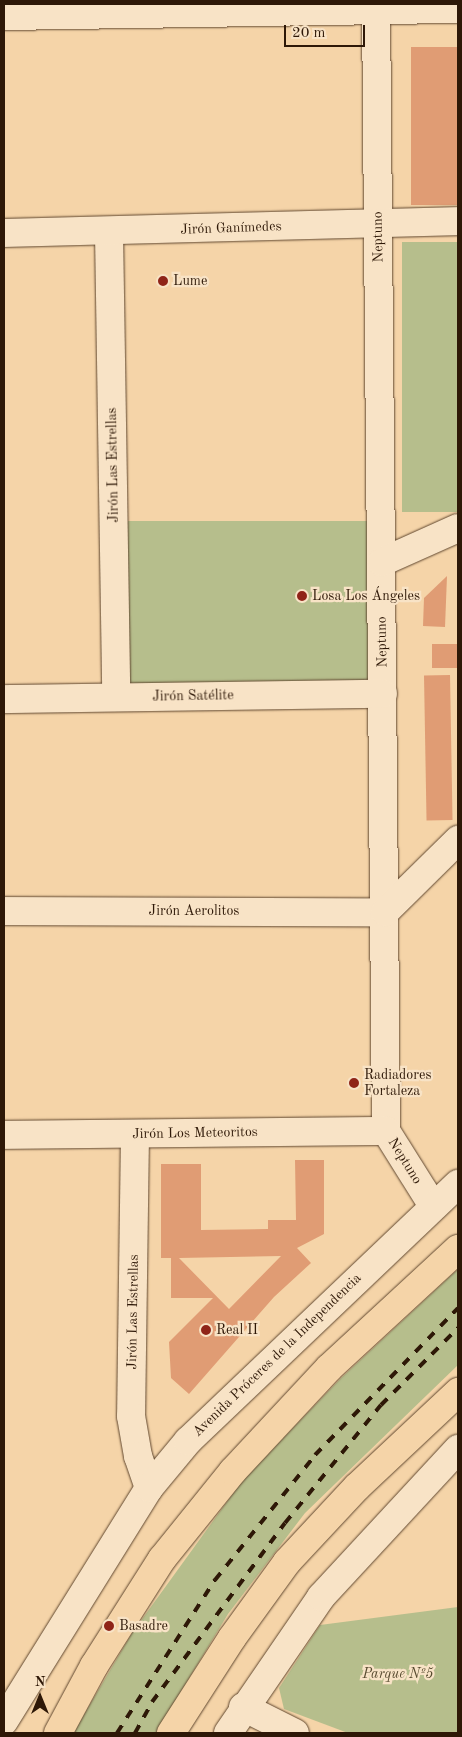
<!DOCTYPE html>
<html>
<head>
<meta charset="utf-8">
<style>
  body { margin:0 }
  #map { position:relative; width:462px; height:1737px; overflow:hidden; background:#f5d4a8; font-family:"Old Standard TT",serif }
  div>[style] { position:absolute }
  .green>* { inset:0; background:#b6be8c; transform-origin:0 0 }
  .building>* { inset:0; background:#e09c74; transform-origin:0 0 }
  .roads { filter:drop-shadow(0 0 1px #60472f) drop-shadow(0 0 1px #60472f) }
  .minor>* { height:28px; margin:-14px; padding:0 14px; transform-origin:14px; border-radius:14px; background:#f8e3c6 }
  .secondary>* { height:28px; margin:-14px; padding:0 14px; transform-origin:14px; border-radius:14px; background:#f8e3c6 }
  .primary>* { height:28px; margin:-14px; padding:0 14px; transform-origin:14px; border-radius:14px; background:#f5d4a8 }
  .rail>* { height:4px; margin-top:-2px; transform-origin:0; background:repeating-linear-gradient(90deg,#2e1807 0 9px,transparent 0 18px) }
  .dots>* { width:14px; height:14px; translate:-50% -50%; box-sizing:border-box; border:2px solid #f8e3c6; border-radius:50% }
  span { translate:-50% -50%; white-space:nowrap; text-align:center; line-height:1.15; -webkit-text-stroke:4.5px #f8e3c6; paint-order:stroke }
  .street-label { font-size:14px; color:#2e1807 }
  .poi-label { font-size:14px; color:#2e1807 }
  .left { translate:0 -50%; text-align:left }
  .park-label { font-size:14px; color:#574a2f; font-style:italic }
  .frame { position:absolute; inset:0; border:5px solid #2e1807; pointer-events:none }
  .north { position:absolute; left:15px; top:1672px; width:50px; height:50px; -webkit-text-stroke:4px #f8e3c6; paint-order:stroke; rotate:0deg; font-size:14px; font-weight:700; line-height:20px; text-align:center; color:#2e1807 }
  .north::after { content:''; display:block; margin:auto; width:18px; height:22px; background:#2e1807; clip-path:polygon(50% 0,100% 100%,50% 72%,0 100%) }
  .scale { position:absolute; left:284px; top:25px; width:81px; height:22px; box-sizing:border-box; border:2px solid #2e1807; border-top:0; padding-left:6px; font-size:15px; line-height:18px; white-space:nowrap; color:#2e1807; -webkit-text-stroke:4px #f8e3c6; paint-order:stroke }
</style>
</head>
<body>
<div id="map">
  <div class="green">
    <i style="left:458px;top:242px;width:270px;height:56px;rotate:90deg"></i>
    <i style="left:126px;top:521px;width:245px;height:166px"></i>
    <i style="clip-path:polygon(458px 1269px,458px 1365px,305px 1513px,228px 1614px,156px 1733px,73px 1733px,132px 1633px,242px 1481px,341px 1378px)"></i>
    <i style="clip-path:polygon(458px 1607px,458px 1733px,348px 1733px,284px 1709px,279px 1688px,320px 1625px)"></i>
  </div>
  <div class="building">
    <i style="left:458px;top:47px;width:158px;height:47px;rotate:90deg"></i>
    <i style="clip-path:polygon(447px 576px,445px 627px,423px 626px,424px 598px)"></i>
    <i style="left:458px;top:644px;width:24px;height:26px;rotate:90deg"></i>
    <i style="left:450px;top:675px;width:145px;height:26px;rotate:89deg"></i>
    <i style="clip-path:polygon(evenodd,295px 1160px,324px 1160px,324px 1234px,297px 1248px,311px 1263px,274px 1297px,189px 1394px,171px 1378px,169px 1342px,213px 1298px,171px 1298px,171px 1258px,161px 1258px,161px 1164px,201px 1164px,201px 1230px,268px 1229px,268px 1220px,296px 1220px,295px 1160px,281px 1256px,229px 1309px,179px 1258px,281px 1256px)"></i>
  </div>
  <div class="roads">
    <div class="minor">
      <i style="left:376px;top:4px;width:1127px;rotate:89.49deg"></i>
      <i style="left:386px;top:1131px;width:89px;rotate:57.9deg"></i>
      <i style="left:4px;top:16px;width:454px;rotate:-0.9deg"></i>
      <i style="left:109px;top:232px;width:465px;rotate:89.1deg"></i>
      <i style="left:4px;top:233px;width:454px;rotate:-1.5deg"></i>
      <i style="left:382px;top:562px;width:83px;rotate:-24.1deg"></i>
      <i style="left:4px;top:699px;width:379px;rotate:-0.8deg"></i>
      <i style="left:4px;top:911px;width:381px;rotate:0.2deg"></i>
      <i style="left:385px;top:912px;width:103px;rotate:-44.6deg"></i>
      <i style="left:135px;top:1134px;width:282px;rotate:90.8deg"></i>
      <i style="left:131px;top:1416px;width:41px;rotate:80.1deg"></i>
      <i style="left:138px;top:1456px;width:34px;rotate:71deg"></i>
      <i style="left:4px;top:1135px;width:382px;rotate:-0.6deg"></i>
      <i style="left:243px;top:1707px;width:58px;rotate:26.6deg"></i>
    </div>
    <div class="secondary">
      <i style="left:4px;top:1721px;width:274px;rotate:-58.1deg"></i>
      <i style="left:149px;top:1488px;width:61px;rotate:-50.3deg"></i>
      <i style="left:188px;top:1441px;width:373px;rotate:-43.6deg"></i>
      <i style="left:228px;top:1733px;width:165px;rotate:-55.6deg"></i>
      <i style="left:321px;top:1597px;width:202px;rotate:-47.2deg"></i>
    </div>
    <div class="primary">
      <i style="left:58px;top:1733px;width:76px;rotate:-61.8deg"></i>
      <i style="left:94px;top:1666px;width:127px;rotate:-57.6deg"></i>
      <i style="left:162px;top:1559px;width:113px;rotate:-51.1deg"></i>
      <i style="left:233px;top:1471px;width:141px;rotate:-47deg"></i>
      <i style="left:329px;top:1368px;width:176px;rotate:-42.7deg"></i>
      <i style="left:171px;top:1733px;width:113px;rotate:-57.3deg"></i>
      <i style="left:232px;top:1638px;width:94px;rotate:-54.1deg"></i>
      <i style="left:287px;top:1562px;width:103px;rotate:-47deg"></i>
      <i style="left:357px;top:1487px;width:139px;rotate:-43.2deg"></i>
    </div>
  </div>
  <div class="rail">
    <i style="left:117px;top:1733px;width:182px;rotate:-57.4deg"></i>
    <i style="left:215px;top:1580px;width:160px;rotate:-51.3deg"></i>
    <i style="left:315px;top:1455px;width:205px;rotate:-45.8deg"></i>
    <i style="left:135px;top:1733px;width:35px;rotate:-61deg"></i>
    <i style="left:152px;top:1702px;width:223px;rotate:-53.4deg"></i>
    <i style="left:285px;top:1523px;width:152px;rotate:-50.9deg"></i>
    <i style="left:381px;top:1405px;width:109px;rotate:-45deg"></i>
  </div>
  <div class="dots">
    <i style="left:163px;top:281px;background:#8f2418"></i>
    <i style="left:302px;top:596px;background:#8f2418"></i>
    <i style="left:354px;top:1083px;background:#8f2418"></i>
    <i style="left:206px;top:1330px;background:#8f2418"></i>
    <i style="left:109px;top:1626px;background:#8f2418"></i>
  </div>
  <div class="street-label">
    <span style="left:231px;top:228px;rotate:-2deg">Jirón Ganímedes</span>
    <span style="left:378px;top:237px;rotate:-91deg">Neptuno</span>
    <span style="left:113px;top:465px;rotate:-91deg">Jirón Las Estrellas</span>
    <span style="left:382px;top:642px;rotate:-91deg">Neptuno</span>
    <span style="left:193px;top:696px;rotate:-1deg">Jirón Satélite</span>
    <span style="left:194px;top:911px">Jirón Aerolitos</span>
    <span style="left:195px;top:1133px;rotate:-1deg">Jirón Los Meteoritos</span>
    <span style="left:405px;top:1161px;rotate:58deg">Neptuno</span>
    <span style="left:133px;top:1312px;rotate:-89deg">Jirón Las Estrellas</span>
    <span style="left:277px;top:1355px;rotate:-44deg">Avenida Próceres de la Independencia</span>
  </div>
  <div class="poi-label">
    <span class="left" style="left:173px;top:281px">Lume</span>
    <span class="left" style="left:312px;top:596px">Losa Los Ángeles</span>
    <span class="left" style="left:364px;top:1083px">Radiadores<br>Fortaleza</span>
    <span class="left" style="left:216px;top:1330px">Real II</span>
    <span class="left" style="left:119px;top:1626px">Basadre</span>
  </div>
  <div class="park-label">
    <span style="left:398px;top:1674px">Parque Nº5</span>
  </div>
  <div class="frame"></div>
  <div class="north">N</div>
  <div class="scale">20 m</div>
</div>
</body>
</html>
